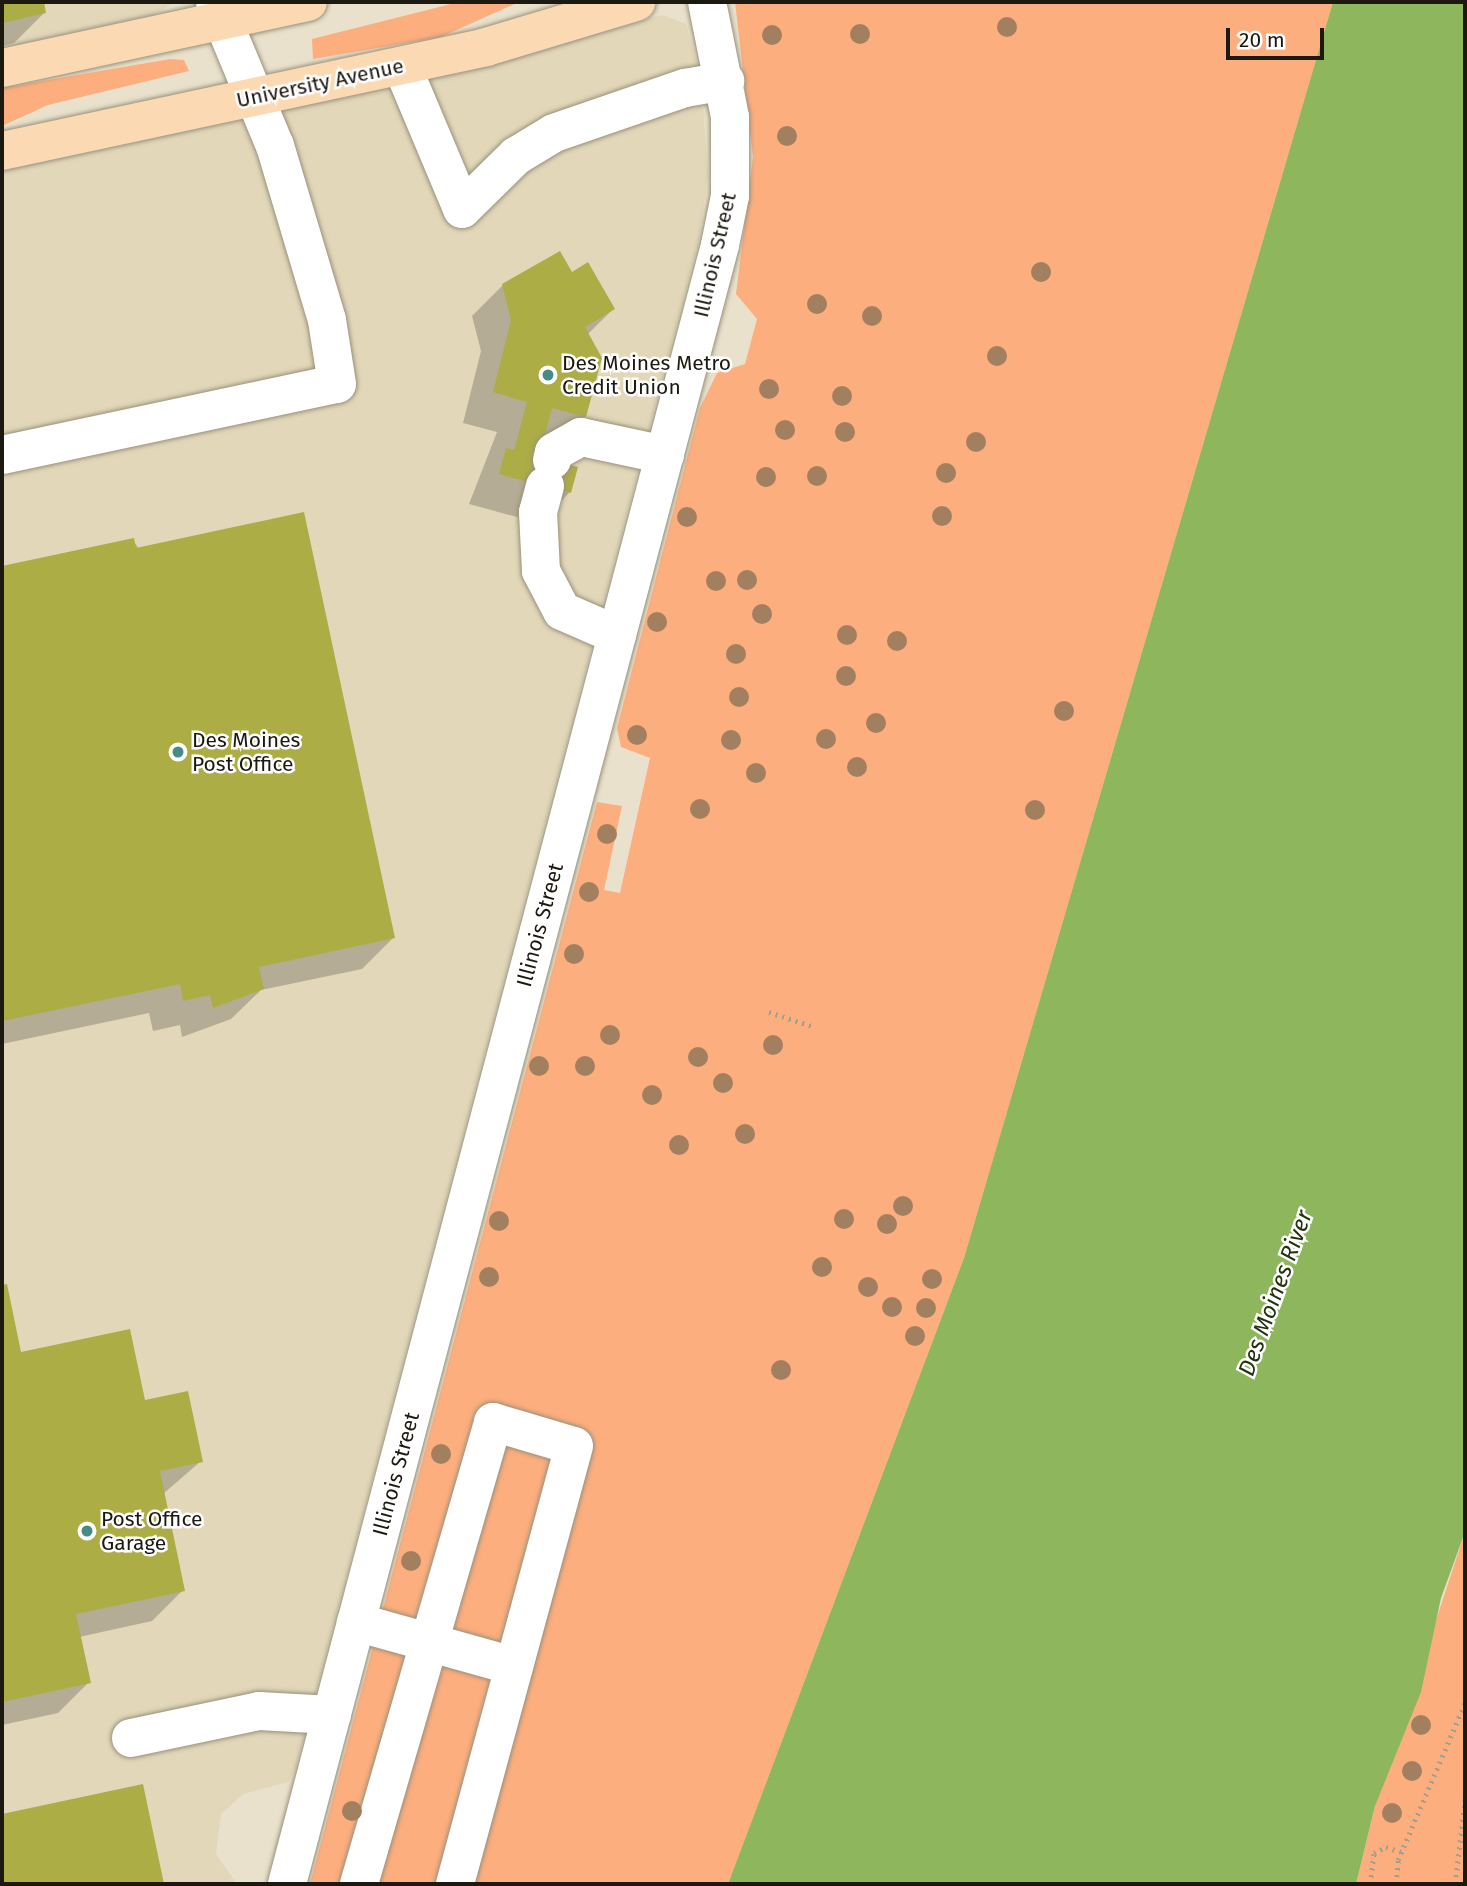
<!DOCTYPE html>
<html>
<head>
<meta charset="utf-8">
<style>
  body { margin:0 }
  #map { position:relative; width:1467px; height:1886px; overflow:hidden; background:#e9e1cb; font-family:"Fira Sans",sans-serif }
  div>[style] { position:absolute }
  .built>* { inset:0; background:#e2d7b9 }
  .green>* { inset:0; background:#fdae7e }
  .water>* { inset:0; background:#8db65d }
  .shadow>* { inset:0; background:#0003 }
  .building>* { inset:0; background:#acad45 }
  .path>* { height:4.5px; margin-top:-2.25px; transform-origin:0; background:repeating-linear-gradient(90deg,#a49e8c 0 2px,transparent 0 7px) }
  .roads { filter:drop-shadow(0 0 2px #99917c) drop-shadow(0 0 2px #99917c) }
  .minor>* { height:38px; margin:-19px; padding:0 19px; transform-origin:19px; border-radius:19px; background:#fff }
  .major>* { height:38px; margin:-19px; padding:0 19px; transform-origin:19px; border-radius:19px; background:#fbdab3 }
  .trees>* { width:20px; height:20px; margin:-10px; border-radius:50%; background:#a2805f }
  .dots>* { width:19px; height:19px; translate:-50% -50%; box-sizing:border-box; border:4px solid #fff; border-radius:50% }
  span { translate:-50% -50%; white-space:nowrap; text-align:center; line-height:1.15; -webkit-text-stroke:5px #fff; paint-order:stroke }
  .street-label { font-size:21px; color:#1c1911 }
  .poi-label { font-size:21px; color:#1c1911 }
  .left { translate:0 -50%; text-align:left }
  .water-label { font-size:23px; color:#23330e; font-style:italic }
  .frame { position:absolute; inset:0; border:4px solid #1c1911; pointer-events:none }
  .scale { position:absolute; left:1226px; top:28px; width:98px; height:32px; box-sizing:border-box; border:4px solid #1c1911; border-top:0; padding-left:9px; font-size:21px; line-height:24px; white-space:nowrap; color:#1c1911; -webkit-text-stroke:5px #fff; paint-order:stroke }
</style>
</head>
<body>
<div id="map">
  <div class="built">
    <i style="clip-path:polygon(2px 2px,175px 2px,154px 15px,2px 48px)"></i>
    <i style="clip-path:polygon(662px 15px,686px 24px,701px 79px,708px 175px,699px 239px,295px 1770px,288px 1782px,243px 1794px,221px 1814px,216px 1854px,237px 1884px,2px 1884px,2px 171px,467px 71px)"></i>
  </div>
  <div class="green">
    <i style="clip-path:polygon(459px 2px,519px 2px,441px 37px,313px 59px,312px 39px)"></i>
    <i style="clip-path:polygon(735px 2px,1333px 2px,964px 1258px,728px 1884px,310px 1884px,597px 802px,622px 806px,604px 890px,620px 893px,650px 758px,621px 747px,617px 728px,700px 408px,717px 373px,745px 364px,757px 319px,736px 294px,753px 157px)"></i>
    <i style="clip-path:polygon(170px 59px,184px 60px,189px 71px,48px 105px,2px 126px,2px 88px)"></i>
    <i style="clip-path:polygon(1465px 1532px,1465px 1884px,1356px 1884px,1375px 1806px)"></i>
  </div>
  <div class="water">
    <i style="clip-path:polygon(1333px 2px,1465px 2px,1465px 1532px,1441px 1598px,1421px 1692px,1375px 1806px,1356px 1884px,728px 1884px,964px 1258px)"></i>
  </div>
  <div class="shadow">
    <i style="clip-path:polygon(2px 2px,42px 2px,44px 13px,14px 43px,2px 46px)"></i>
    <i style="clip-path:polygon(571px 274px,613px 309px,587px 335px,585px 416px,554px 447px,569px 493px,539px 523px,469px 504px,497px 432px,463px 423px,481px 351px,472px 316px,503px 285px)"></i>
    <i style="clip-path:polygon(133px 540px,393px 938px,362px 969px,261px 990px,231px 1019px,182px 1037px,180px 1025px,153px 1031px,149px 1013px,2px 1044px,2px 568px)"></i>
    <i style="clip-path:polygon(5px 1286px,19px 1354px,143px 1402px,201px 1461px,163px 1494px,183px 1590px,152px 1621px,79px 1637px,89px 1682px,58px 1713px,2px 1725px)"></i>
    <i style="clip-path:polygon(141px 1786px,162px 1884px,2px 1884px,2px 1816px)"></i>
  </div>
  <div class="building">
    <i style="clip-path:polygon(2px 2px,44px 2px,46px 13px,2px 23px)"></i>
    <i style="clip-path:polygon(560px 251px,572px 272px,588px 262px,615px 309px,585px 327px,602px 358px,586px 417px,552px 408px,539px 457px,578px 467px,571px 493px,499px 474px,506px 448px,514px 450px,527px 402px,493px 392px,511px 320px,502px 284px)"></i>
    <i style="clip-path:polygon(304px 512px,395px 938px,259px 967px,264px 989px,213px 1008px,210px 995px,183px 1001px,180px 984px,2px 1021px,2px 566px,134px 538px,136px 548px)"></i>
    <i style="clip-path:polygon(7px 1284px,21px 1352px,130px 1329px,145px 1400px,188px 1391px,203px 1462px,160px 1471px,185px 1591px,76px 1614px,91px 1683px,2px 1702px,2px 1285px)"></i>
    <i style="clip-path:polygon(143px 1784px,164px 1884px,2px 1884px,2px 1814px)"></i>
  </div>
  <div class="path">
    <i style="left:769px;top:1012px;width:48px;rotate:18.1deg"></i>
    <i style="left:1370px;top:1884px;width:31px;rotate:-83deg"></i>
    <i style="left:1374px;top:1853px;width:13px;rotate:-27deg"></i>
    <i style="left:1386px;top:1847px;width:16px;rotate:18deg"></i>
    <i style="left:1396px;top:1884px;width:24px;rotate:-85deg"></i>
    <i style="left:1398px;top:1860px;width:171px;rotate:-66.9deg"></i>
    <i style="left:1455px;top:1884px;width:86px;rotate:-83.3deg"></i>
  </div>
  <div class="roads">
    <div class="minor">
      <i style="left:402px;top:66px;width:155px;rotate:67.2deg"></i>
      <i style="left:462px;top:209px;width:76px;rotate:-44.5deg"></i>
      <i style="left:516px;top:156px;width:44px;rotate:-31.2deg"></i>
      <i style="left:554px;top:133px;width:139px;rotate:-19deg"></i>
      <i style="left:685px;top:88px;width:41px;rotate:-9.9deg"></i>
      <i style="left:2px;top:455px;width:342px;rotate:-12deg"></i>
      <i style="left:337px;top:384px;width:65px;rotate:-98.9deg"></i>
      <i style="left:327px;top:320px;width:182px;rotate:-106.6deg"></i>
      <i style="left:275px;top:146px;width:156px;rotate:-112.6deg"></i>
      <i style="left:552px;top:460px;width:8px;rotate:-76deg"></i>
      <i style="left:554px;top:452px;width:31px;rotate:-29deg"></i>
      <i style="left:581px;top:437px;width:86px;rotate:12.1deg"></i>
      <i style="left:545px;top:486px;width:27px;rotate:105deg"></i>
      <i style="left:538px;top:512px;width:59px;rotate:87.1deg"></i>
      <i style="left:541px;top:571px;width:45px;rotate:62.3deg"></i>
      <i style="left:562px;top:611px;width:60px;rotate:23.6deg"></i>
      <i style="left:356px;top:1622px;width:164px;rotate:15.6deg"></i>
      <i style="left:131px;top:1738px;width:131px;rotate:-11.9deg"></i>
      <i style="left:259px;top:1711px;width:73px;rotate:3.1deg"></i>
      <i style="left:287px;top:1884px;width:1695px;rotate:-75.2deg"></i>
      <i style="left:720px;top:245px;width:50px;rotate:-78.5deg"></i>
      <i style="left:730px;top:196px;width:79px;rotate:-90deg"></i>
      <i style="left:730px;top:117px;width:117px;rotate:-101.3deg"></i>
      <i style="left:359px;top:1884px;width:481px;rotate:-73.8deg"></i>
      <i style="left:493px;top:1422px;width:84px;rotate:16.5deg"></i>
      <i style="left:574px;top:1446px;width:454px;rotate:105.2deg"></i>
    </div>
    <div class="major">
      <i style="left:2px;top:68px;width:313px;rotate:-12.2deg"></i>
      <i style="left:2px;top:151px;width:495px;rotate:-12.1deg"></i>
      <i style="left:486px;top:47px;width:157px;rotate:-16.7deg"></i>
    </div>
  </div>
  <div class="trees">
    <i style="left:1007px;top:27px"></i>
    <i style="left:860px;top:34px"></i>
    <i style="left:772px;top:35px"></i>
    <i style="left:787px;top:136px"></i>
    <i style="left:1041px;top:272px"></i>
    <i style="left:817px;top:304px"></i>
    <i style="left:872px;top:316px"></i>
    <i style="left:997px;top:356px"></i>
    <i style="left:769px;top:389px"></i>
    <i style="left:842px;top:396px"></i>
    <i style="left:785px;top:430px"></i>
    <i style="left:845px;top:432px"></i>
    <i style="left:976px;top:442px"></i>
    <i style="left:946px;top:473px"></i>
    <i style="left:817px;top:476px"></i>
    <i style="left:766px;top:477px"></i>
    <i style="left:942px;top:516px"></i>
    <i style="left:687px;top:517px"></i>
    <i style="left:747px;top:580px"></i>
    <i style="left:716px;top:581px"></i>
    <i style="left:762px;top:614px"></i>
    <i style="left:657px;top:622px"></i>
    <i style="left:847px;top:635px"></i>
    <i style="left:897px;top:641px"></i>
    <i style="left:736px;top:654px"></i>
    <i style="left:846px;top:676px"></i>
    <i style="left:739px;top:697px"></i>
    <i style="left:1064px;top:711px"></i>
    <i style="left:876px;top:723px"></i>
    <i style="left:637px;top:735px"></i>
    <i style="left:826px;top:739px"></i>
    <i style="left:731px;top:740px"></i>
    <i style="left:857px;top:767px"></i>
    <i style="left:756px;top:773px"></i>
    <i style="left:700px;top:809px"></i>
    <i style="left:1035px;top:810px"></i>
    <i style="left:607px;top:834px"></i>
    <i style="left:589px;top:892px"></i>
    <i style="left:574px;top:954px"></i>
    <i style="left:610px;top:1035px"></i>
    <i style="left:773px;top:1045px"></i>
    <i style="left:698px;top:1057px"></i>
    <i style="left:539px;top:1066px"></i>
    <i style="left:585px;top:1066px"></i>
    <i style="left:723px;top:1083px"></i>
    <i style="left:652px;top:1095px"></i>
    <i style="left:745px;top:1134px"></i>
    <i style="left:679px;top:1145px"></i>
    <i style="left:903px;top:1206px"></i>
    <i style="left:844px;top:1219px"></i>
    <i style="left:499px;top:1221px"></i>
    <i style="left:887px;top:1224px"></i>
    <i style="left:822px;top:1267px"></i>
    <i style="left:489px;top:1277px"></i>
    <i style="left:932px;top:1279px"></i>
    <i style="left:868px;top:1287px"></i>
    <i style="left:892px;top:1307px"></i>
    <i style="left:926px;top:1308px"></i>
    <i style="left:915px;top:1336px"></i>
    <i style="left:781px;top:1370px"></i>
    <i style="left:441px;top:1454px"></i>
    <i style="left:411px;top:1561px"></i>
    <i style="left:1421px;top:1725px"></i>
    <i style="left:1412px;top:1771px"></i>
    <i style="left:352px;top:1811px"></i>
    <i style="left:1392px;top:1813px"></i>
  </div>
  <div class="dots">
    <i style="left:548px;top:375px;background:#458c86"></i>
    <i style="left:178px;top:752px;background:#458c86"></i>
    <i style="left:87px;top:1531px;background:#458c86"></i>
  </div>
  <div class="street-label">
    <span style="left:320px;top:83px;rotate:-12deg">University Avenue</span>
    <span style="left:715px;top:255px;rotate:-77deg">Illinois Street</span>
    <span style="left:540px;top:925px;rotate:-75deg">Illinois Street</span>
    <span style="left:396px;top:1474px;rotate:-75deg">Illinois Street</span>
  </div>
  <div class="poi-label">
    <span class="left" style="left:562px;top:375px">Des Moines Metro<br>Credit Union</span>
    <span class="left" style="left:192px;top:752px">Des Moines<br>Post Office</span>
    <span class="left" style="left:101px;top:1531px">Post Office<br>Garage</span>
  </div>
  <div class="water-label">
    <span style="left:1275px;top:1293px;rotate:-70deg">Des Moines River</span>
  </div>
  <div class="frame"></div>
  <div class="scale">20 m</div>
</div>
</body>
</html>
